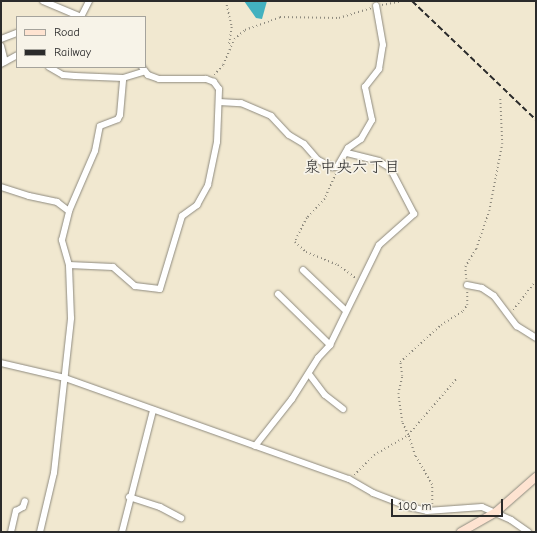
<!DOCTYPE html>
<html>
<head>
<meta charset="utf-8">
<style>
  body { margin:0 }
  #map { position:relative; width:537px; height:533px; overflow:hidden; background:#f1e8d0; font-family:"Comic Neue","Klee One",sans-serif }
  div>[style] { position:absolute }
  .water>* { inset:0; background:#43b1bf }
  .path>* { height:1.5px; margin-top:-0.75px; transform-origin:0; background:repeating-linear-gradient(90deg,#8e8a7e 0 1px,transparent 0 4px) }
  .roads { filter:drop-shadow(0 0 1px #8e8a7e) drop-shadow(0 0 1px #8e8a7e) }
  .street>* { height:6px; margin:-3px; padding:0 3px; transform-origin:3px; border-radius:3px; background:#fff }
  .secondary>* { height:8px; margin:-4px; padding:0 4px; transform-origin:4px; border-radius:4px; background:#fee3d1 }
  .rail>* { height:2px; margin-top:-1px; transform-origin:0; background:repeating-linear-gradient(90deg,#2b2b2b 0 6px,transparent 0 9px) }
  span { translate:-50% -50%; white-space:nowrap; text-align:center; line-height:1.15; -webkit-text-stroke:3.5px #f7f3e8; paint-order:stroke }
  .neighbourhood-label { font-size:16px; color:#2b2b2b }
  .frame { position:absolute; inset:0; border:2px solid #2b2b2b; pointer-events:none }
  .legend { position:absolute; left:16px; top:16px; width:130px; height:52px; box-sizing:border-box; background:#f7f3e8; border:1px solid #a5a39c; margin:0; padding:5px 7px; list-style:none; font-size:12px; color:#2b2b2b }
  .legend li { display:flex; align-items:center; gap:8px; height:20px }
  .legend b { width:20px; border:1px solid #a5a39c }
  .scale { position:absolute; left:391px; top:499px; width:112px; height:18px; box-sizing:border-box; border:2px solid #2b2b2b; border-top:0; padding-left:5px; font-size:12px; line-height:14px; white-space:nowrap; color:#2b2b2b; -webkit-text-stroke:3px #f7f3e8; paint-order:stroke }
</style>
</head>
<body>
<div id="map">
  <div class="water">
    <i style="clip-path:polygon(244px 1px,267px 1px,262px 19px,256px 18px)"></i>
  </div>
  <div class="path">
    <i style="left:226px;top:1px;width:27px;rotate:77deg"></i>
    <i style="left:232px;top:27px;width:19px;rotate:99deg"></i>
    <i style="left:382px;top:5px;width:20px;rotate:-11deg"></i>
    <i style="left:214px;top:75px;width:13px;rotate:-48deg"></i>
    <i style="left:223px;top:65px;width:28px;rotate:-67deg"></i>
    <i style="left:234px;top:39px;width:14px;rotate:-39deg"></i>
    <i style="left:245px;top:30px;width:37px;rotate:-20deg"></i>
    <i style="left:280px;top:17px;width:59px;rotate:1deg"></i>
    <i style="left:339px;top:18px;width:34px;rotate:-17deg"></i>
    <i style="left:336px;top:174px;width:27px;rotate:114deg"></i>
    <i style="left:325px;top:199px;width:26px;rotate:133deg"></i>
    <i style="left:307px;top:218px;width:27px;rotate:117deg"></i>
    <i style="left:295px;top:242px;width:15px;rotate:42deg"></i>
    <i style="left:306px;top:252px;width:35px;rotate:22deg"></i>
    <i style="left:338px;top:265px;width:22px;rotate:36deg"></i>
    <i style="left:466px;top:279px;width:12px;rotate:-95deg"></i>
    <i style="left:465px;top:267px;width:21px;rotate:-59deg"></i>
    <i style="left:476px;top:249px;width:40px;rotate:-71.1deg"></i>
    <i style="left:489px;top:211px;width:68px;rotate:-79deg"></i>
    <i style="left:502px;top:144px;width:45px;rotate:-92.5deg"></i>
    <i style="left:513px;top:310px;width:37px;rotate:-52deg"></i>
    <i style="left:354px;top:475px;width:28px;rotate:-45deg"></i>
    <i style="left:374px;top:455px;width:39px;rotate:-30deg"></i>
    <i style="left:408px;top:435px;width:14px;rotate:-115deg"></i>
    <i style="left:402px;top:422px;width:28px;rotate:-98deg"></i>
    <i style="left:398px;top:394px;width:18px;rotate:-77deg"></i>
    <i style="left:402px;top:376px;width:14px;rotate:-98deg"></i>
    <i style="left:400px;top:362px;width:55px;rotate:-42.1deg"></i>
    <i style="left:441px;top:325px;width:26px;rotate:-32deg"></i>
    <i style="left:463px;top:311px;width:7px;rotate:-56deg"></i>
    <i style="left:467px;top:305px;width:14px;rotate:-90deg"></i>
    <i style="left:432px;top:504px;width:19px;rotate:-90deg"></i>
    <i style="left:432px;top:485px;width:34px;rotate:-120deg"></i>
    <i style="left:415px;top:456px;width:22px;rotate:-108deg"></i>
    <i style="left:408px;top:435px;width:75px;rotate:-49.3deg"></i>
  </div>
  <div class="roads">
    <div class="street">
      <i style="left:43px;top:1px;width:41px;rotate:22.8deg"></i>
      <i style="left:81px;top:17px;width:18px;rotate:-63deg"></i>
      <i style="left:1px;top:39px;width:17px;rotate:-21deg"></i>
      <i style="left:1px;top:46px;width:16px;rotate:76deg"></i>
      <i style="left:1px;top:64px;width:18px;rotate:-29deg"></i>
      <i style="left:49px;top:67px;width:16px;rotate:30deg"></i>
      <i style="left:63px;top:75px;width:12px;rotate:5deg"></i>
      <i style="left:75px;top:76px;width:48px;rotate:2.4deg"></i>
      <i style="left:123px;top:78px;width:21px;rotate:-17deg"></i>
      <i style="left:219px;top:102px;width:22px;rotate:3deg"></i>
      <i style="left:241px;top:103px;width:33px;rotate:23deg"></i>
      <i style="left:271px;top:116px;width:26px;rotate:47deg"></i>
      <i style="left:289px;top:135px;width:17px;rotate:31deg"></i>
      <i style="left:304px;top:144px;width:21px;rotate:49deg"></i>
      <i style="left:318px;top:160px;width:16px;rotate:27deg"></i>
      <i style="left:332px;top:167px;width:5px"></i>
      <i style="left:337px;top:167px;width:22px;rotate:-60deg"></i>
      <i style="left:348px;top:148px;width:16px;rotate:-35deg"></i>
      <i style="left:361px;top:139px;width:22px;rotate:-60deg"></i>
      <i style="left:372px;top:120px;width:34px;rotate:-102deg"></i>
      <i style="left:365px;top:87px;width:23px;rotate:-52deg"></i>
      <i style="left:379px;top:69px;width:24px;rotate:-81deg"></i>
      <i style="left:383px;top:45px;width:40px;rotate:-100deg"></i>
      <i style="left:1px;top:187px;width:29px;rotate:18deg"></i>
      <i style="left:29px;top:196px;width:29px;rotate:12deg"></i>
      <i style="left:57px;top:202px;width:15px;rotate:37deg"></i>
      <i style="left:69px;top:265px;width:44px;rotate:2.6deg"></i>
      <i style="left:113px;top:267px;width:29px;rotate:41deg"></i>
      <i style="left:135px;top:286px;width:25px;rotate:7deg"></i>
      <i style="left:160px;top:289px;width:76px;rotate:-73.2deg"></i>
      <i style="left:182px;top:216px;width:19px;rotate:-36deg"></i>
      <i style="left:197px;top:205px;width:23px;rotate:-61deg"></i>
      <i style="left:208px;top:185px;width:44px;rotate:-78.2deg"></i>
      <i style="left:217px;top:142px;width:53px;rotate:-87.8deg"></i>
      <i style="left:219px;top:89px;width:9px;rotate:-126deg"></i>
      <i style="left:214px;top:82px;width:9px;rotate:-159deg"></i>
      <i style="left:206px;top:79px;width:47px;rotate:180deg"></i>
      <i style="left:159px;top:79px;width:12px;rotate:-160deg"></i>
      <i style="left:148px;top:75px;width:10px;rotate:-127deg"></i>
      <i style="left:303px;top:270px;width:59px;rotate:43.6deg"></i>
      <i style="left:467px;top:285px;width:15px;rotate:11deg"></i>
      <i style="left:482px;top:288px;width:14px;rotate:34deg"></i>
      <i style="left:494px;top:296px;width:38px;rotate:53deg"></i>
      <i style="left:517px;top:326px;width:22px;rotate:32deg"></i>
      <i style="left:278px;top:294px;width:73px;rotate:44.4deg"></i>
      <i style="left:1px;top:363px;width:66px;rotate:13.2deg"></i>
      <i style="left:65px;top:378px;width:301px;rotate:19.6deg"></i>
      <i style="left:349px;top:479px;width:28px;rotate:30deg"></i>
      <i style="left:373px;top:493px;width:40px;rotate:21deg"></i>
      <i style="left:410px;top:507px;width:17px;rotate:13deg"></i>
      <i style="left:427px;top:511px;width:55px;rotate:-4.2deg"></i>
      <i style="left:482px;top:507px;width:32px;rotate:24deg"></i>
      <i style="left:511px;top:520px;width:21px;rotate:35deg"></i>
      <i style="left:309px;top:374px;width:26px;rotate:53deg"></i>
      <i style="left:325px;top:395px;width:23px;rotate:38deg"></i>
      <i style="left:255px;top:446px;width:60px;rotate:-51.8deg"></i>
      <i style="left:292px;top:399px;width:49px;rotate:-57.6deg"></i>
      <i style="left:318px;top:358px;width:18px;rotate:-47deg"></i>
      <i style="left:330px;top:345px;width:111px;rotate:-63.9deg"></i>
      <i style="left:379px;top:245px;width:47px;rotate:-41.5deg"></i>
      <i style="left:414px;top:214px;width:52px;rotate:-117.6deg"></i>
      <i style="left:390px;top:168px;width:13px;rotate:-148deg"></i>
      <i style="left:379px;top:161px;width:34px;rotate:-166deg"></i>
      <i style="left:129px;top:497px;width:33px;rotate:18deg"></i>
      <i style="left:160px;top:507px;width:24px;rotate:28deg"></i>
      <i style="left:11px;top:532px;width:22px;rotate:-77deg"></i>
      <i style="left:16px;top:511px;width:8px;rotate:-30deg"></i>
      <i style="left:23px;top:507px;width:6px;rotate:-72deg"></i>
      <i style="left:40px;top:532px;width:61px;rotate:-76.7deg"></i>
      <i style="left:54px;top:473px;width:156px;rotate:-83.7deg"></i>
      <i style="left:71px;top:318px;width:53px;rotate:-92.2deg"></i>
      <i style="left:69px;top:265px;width:26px;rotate:-106deg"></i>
      <i style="left:62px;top:240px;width:30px;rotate:-76deg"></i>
      <i style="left:69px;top:211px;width:65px;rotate:-66.6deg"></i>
      <i style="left:95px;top:151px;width:25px;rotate:-79deg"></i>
      <i style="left:100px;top:126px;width:19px;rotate:-21deg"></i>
      <i style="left:118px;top:119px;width:4px;rotate:-63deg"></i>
      <i style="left:120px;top:115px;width:37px;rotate:-85deg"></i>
      <i style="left:122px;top:532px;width:126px;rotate:-75.7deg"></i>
    </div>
    <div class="secondary">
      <i style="left:461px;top:532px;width:40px;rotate:-29.7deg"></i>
      <i style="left:496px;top:512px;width:53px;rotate:-41.2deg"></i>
    </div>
  </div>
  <div class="rail">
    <i style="left:412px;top:1px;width:172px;rotate:43.8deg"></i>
  </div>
  <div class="neighbourhood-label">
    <span style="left:352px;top:167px">泉中央六丁目</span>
  </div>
  <div class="frame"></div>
  <ul class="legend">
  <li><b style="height:5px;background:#fee3d1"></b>Road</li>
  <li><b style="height:5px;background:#2b2b2b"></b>Railway</li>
  </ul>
  <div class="scale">100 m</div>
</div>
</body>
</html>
